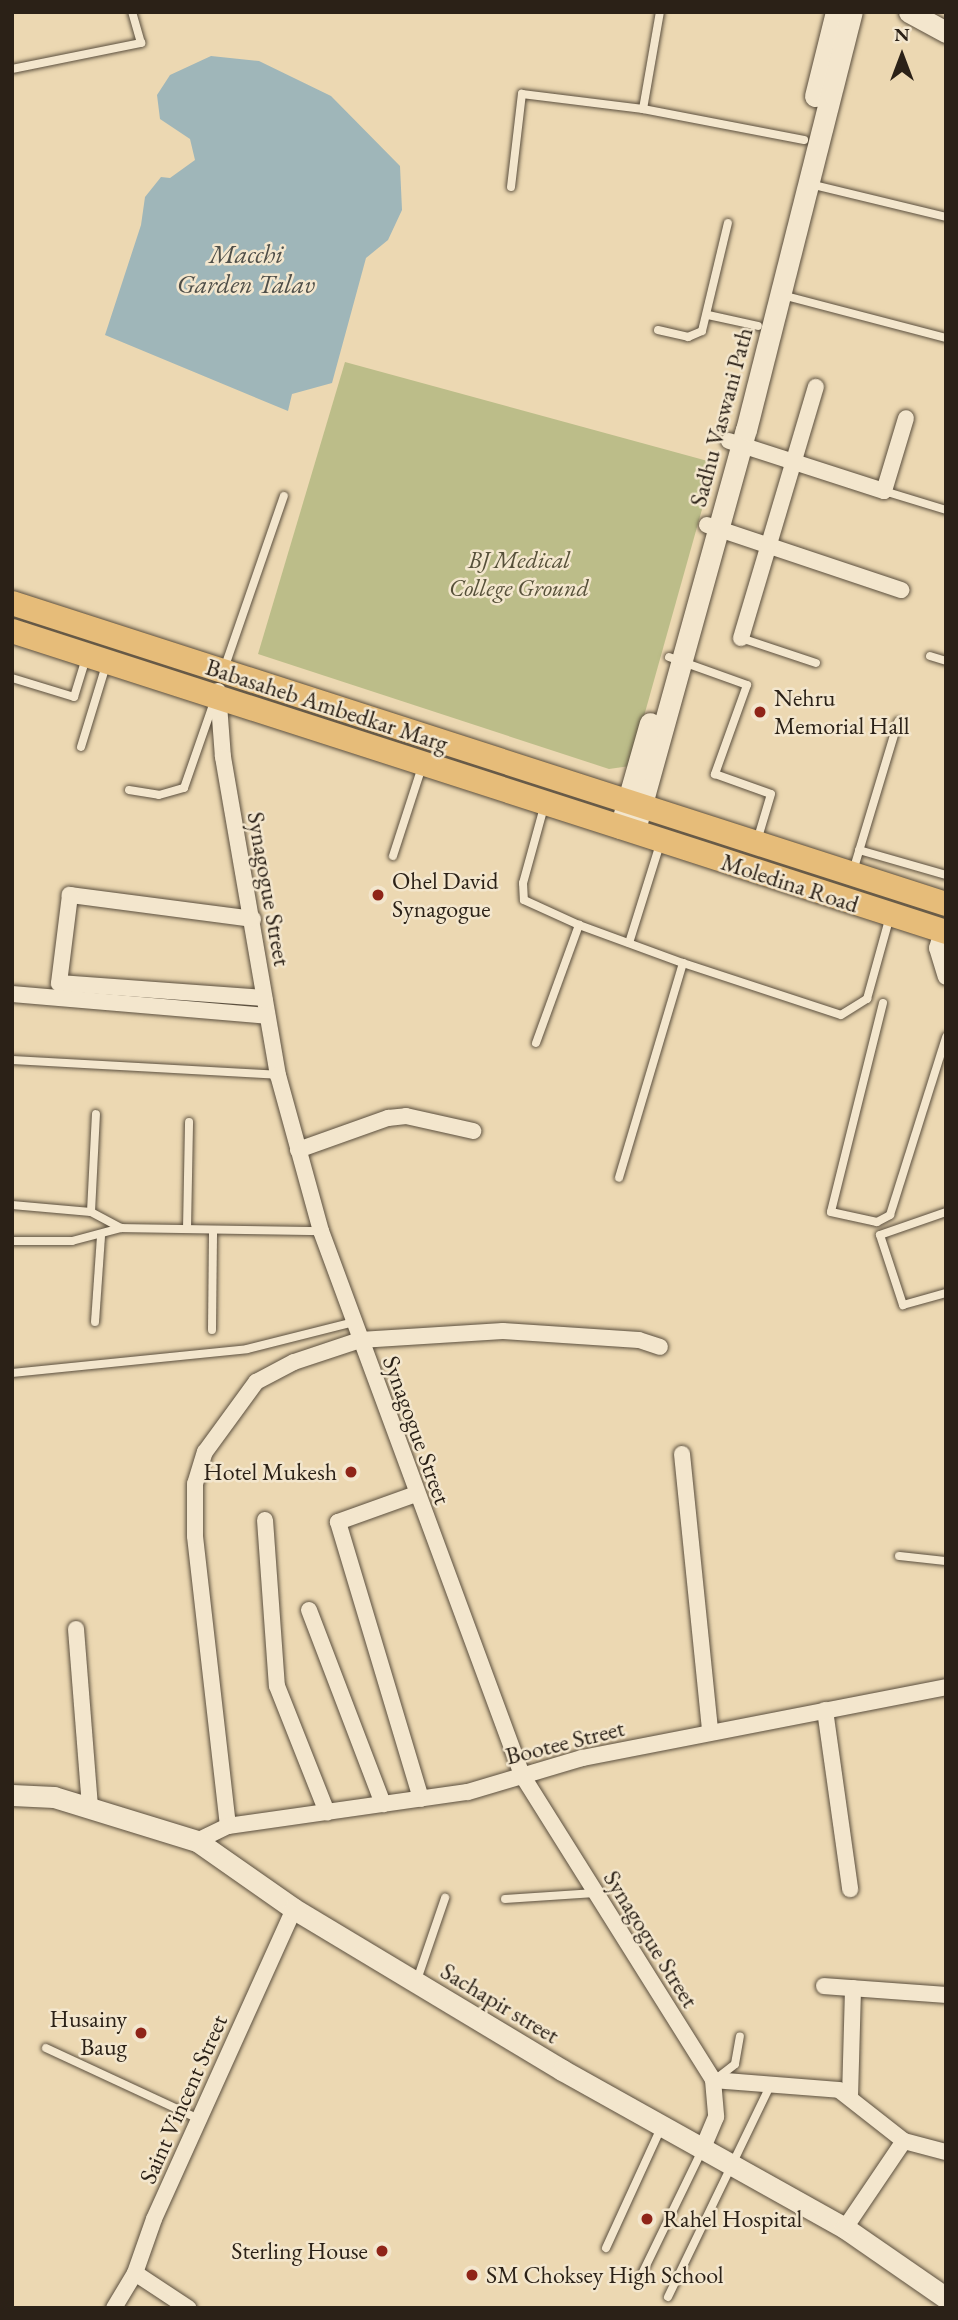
<!DOCTYPE html>
<html>
<head>
<meta charset="utf-8">
<style>
  body { margin:0 }
  #map { position:relative; width:958px; height:2320px; overflow:hidden; background:#ecd8b2; font-family:"EB Garamond",serif }
  div>[style] { position:absolute }
  .green>* { inset:0; background:#bcbd89 }
  .water>* { inset:0; background:#9fb6b9 }
  .roads { filter:drop-shadow(0 0 2px #5b4f3e) drop-shadow(0 0 2px #5b4f3e) }
  .lane>* { height:8px; margin:-4px; padding:0 4px; transform-origin:4px; border-radius:4px; background:#f3e6cd }
  .street>* { height:16px; margin:-8px; padding:0 8px; transform-origin:8px; border-radius:8px; background:#f3e6cd }
  .secondary>* { height:21px; margin:-10.5px; padding:0 10.5px; transform-origin:10.5px; border-radius:10.5px; background:#f3e6cd }
  .primary>* { height:24px; margin:-12px; padding:0 12px; transform-origin:12px; border-radius:12px; background:#e6bc79 }
  .dots>* { width:19px; height:19px; translate:-50% -50%; box-sizing:border-box; border:4px solid #f3e6cd; border-radius:50% }
  span { translate:-50% -50%; white-space:nowrap; text-align:center; line-height:1.15; -webkit-text-stroke:5px #f3e6cd; paint-order:stroke }
  .street-label { font-size:24px; color:#2b2117 }
  .park-label { font-size:24px; color:#565039; font-style:italic }
  .poi-label { font-size:24px; color:#2b2117 }
  .left { translate:0 -50%; text-align:left }
  .right { translate:-100% -50%; text-align:right }
  .water-label { font-size:26px; color:#4e4e48; font-style:italic }
  .frame { position:absolute; inset:0; border:14px solid #2b2117; pointer-events:none }
  .north { position:absolute; left:867px; top:21px; width:70px; height:70px; -webkit-text-stroke:5px #f3e6cd; paint-order:stroke; rotate:0deg; font-size:19px; font-weight:700; line-height:28px; text-align:center; color:#2b2117 }
  .north::after { content:''; display:block; margin:auto; width:24px; height:32px; background:#2b2117; clip-path:polygon(50% 0,100% 100%,50% 72%,0 100%) }
</style>
</head>
<body>
<div id="map">
  <div class="green">
    <i style="clip-path:polygon(345px 362px,715px 463px,630px 766px,609px 769px,258px 654px)"></i>
  </div>
  <div class="water">
    <i style="clip-path:polygon(211px 56px,259px 61px,331px 96px,400px 166px,402px 210px,388px 240px,366px 258px,332px 383px,292px 394px,288px 411px,105px 335px,141px 225px,145px 197px,161px 177px,170px 178px,195px 160px,190px 139px,160px 119px,157px 95px,170px 75px)"></i>
  </div>
  <div class="roads">
    <div class="lane">
      <i style="left:12px;top:69px;width:132px;rotate:-11.4deg"></i>
      <i style="left:141px;top:43px;width:32px;rotate:-106deg"></i>
      <i style="left:643px;top:109px;width:98px;rotate:-80.1deg"></i>
      <i style="left:810px;top:184px;width:140px;rotate:13.6deg"></i>
      <i style="left:511px;top:187px;width:94px;rotate:-83.3deg"></i>
      <i style="left:522px;top:94px;width:122px;rotate:7.1deg"></i>
      <i style="left:643px;top:109px;width:164px;rotate:10.9deg"></i>
      <i style="left:782px;top:295px;width:170px;rotate:14.7deg"></i>
      <i style="left:708px;top:315px;width:51px;rotate:12.4deg"></i>
      <i style="left:658px;top:330px;width:31px;rotate:13deg"></i>
      <i style="left:688px;top:337px;width:15px;rotate:-23deg"></i>
      <i style="left:702px;top:331px;width:111px;rotate:-76.5deg"></i>
      <i style="left:884px;top:491px;width:65px;rotate:17deg"></i>
      <i style="left:741px;top:638px;width:79px;rotate:18.4deg"></i>
      <i style="left:930px;top:656px;width:17px;rotate:17deg"></i>
      <i style="left:669px;top:657px;width:83px;rotate:19.7deg"></i>
      <i style="left:747px;top:685px;width:95px;rotate:109.8deg"></i>
      <i style="left:715px;top:774px;width:59px;rotate:19.7deg"></i>
      <i style="left:771px;top:794px;width:49px;rotate:106.6deg"></i>
      <i style="left:224px;top:669px;width:183px;rotate:-70.9deg"></i>
      <i style="left:12px;top:678px;width:65px;rotate:17deg"></i>
      <i style="left:74px;top:697px;width:41px;rotate:-72.9deg"></i>
      <i style="left:81px;top:747px;width:86px;rotate:-73deg"></i>
      <i style="left:129px;top:790px;width:30px;rotate:9deg"></i>
      <i style="left:159px;top:795px;width:26px;rotate:-16deg"></i>
      <i style="left:184px;top:788px;width:94px;rotate:-70.8deg"></i>
      <i style="left:544px;top:807px;width:79px;rotate:105.4deg"></i>
      <i style="left:523px;top:883px;width:17px;rotate:87deg"></i>
      <i style="left:524px;top:900px;width:60px;rotate:24.4deg"></i>
      <i style="left:859px;top:850px;width:91px;rotate:16deg"></i>
      <i style="left:393px;top:856px;width:94px;rotate:-72deg"></i>
      <i style="left:853px;top:871px;width:156px;rotate:-73.2deg"></i>
      <i style="left:629px;top:943px;width:104px;rotate:-72.6deg"></i>
      <i style="left:683px;top:963px;width:166px;rotate:18.2deg"></i>
      <i style="left:841px;top:1015px;width:31px;rotate:-32deg"></i>
      <i style="left:867px;top:999px;width:86px;rotate:-74.5deg"></i>
      <i style="left:883px;top:1003px;width:215px;rotate:104deg"></i>
      <i style="left:831px;top:1212px;width:47px;rotate:12.3deg"></i>
      <i style="left:877px;top:1222px;width:15px;rotate:-28deg"></i>
      <i style="left:890px;top:1215px;width:187px;rotate:-72.5deg"></i>
      <i style="left:536px;top:1043px;width:126px;rotate:-70deg"></i>
      <i style="left:579px;top:925px;width:111px;rotate:20.1deg"></i>
      <i style="left:683px;top:963px;width:224px;rotate:106.6deg"></i>
      <i style="left:12px;top:1060px;width:266px;rotate:3.2deg"></i>
      <i style="left:12px;top:1205px;width:79px;rotate:5.1deg"></i>
      <i style="left:91px;top:1212px;width:34px;rotate:28deg"></i>
      <i style="left:91px;top:1212px;width:98px;rotate:-87.1deg"></i>
      <i style="left:946px;top:1212px;width:70px;rotate:160.8deg"></i>
      <i style="left:880px;top:1235px;width:74px;rotate:71.8deg"></i>
      <i style="left:903px;top:1305px;width:45px;rotate:-15.6deg"></i>
      <i style="left:187px;top:1229px;width:107px;rotate:-88.9deg"></i>
      <i style="left:12px;top:1241px;width:60px"></i>
      <i style="left:72px;top:1241px;width:51px;rotate:-14.9deg"></i>
      <i style="left:121px;top:1228px;width:200px;rotate:0.9deg"></i>
      <i style="left:95px;top:1322px;width:86px;rotate:-86deg"></i>
      <i style="left:212px;top:1330px;width:100px;rotate:-89.4deg"></i>
      <i style="left:12px;top:1373px;width:236px;rotate:-5.8deg"></i>
      <i style="left:247px;top:1349px;width:110px;rotate:-14.2deg"></i>
      <i style="left:899px;top:1556px;width:47px;rotate:6.1deg"></i>
      <i style="left:505px;top:1899px;width:90px;rotate:-3.8deg"></i>
      <i style="left:417px;top:1980px;width:87px;rotate:-71.1deg"></i>
      <i style="left:46px;top:2048px;width:169px;rotate:24.9deg"></i>
      <i style="left:716px;top:2079px;width:24px;rotate:-38deg"></i>
      <i style="left:735px;top:2064px;width:28px;rotate:-80deg"></i>
      <i style="left:606px;top:2248px;width:132px;rotate:-65.4deg"></i>
      <i style="left:640px;top:2278px;width:144px;rotate:-64.1deg"></i>
      <i style="left:668px;top:2297px;width:237px;rotate:-64.2deg"></i>
    </div>
    <div class="street">
      <i style="left:729px;top:441px;width:163px;rotate:17.9deg"></i>
      <i style="left:884px;top:491px;width:76px;rotate:-73.2deg"></i>
      <i style="left:707px;top:525px;width:205px;rotate:18.5deg"></i>
      <i style="left:741px;top:638px;width:262px;rotate:-73.4deg"></i>
      <i style="left:218px;top:691px;width:66px;rotate:85.7deg"></i>
      <i style="left:223px;top:757px;width:323px;rotate:80.2deg"></i>
      <i style="left:278px;top:1075px;width:162px;rotate:74.6deg"></i>
      <i style="left:321px;top:1231px;width:580px;rotate:69.72deg"></i>
      <i style="left:522px;top:1775px;width:360px;rotate:57.9deg"></i>
      <i style="left:713px;top:2080px;width:37px;rotate:85deg"></i>
      <i style="left:716px;top:2117px;width:34px;rotate:113deg"></i>
      <i style="left:253px;top:919px;width:185px;rotate:-172.5deg"></i>
      <i style="left:70px;top:895px;width:89px;rotate:97.1deg"></i>
      <i style="left:59px;top:983px;width:206px;rotate:4.2deg"></i>
      <i style="left:942px;top:931px;width:18px;rotate:106deg"></i>
      <i style="left:937px;top:948px;width:30px;rotate:73deg"></i>
      <i style="left:12px;top:994px;width:256px;rotate:4.9deg"></i>
      <i style="left:298px;top:1150px;width:96px;rotate:-19.6deg"></i>
      <i style="left:388px;top:1118px;width:18px;rotate:-6deg"></i>
      <i style="left:406px;top:1116px;width:69px;rotate:12.6deg"></i>
      <i style="left:682px;top:1454px;width:279px;rotate:84.2deg"></i>
      <i style="left:416px;top:1494px;width:83px;rotate:160.3deg"></i>
      <i style="left:338px;top:1522px;width:289px;rotate:73.3deg"></i>
      <i style="left:265px;top:1520px;width:166px;rotate:85.9deg"></i>
      <i style="left:277px;top:1686px;width:136px;rotate:68.4deg"></i>
      <i style="left:309px;top:1610px;width:208px;rotate:69.1deg"></i>
      <i style="left:76px;top:1629px;width:180px;rotate:85.5deg"></i>
      <i style="left:825px;top:1710px;width:181px;rotate:82deg"></i>
      <i style="left:228px;top:1826px;width:292px;rotate:-96.5deg"></i>
      <i style="left:195px;top:1536px;width:52px;rotate:-90deg"></i>
      <i style="left:195px;top:1484px;width:34px;rotate:-73deg"></i>
      <i style="left:205px;top:1452px;width:87px;rotate:-53.9deg"></i>
      <i style="left:256px;top:1382px;width:43px;rotate:-27.8deg"></i>
      <i style="left:294px;top:1362px;width:70px;rotate:-18.4deg"></i>
      <i style="left:360px;top:1340px;width:143px;rotate:-3.6deg"></i>
      <i style="left:503px;top:1331px;width:136px;rotate:3.8deg"></i>
      <i style="left:639px;top:1340px;width:22px;rotate:18deg"></i>
      <i style="left:197px;top:1841px;width:34px;rotate:-26deg"></i>
      <i style="left:228px;top:1826px;width:242px;rotate:-8.1deg"></i>
      <i style="left:468px;top:1792px;width:119px;rotate:-16.6deg"></i>
      <i style="left:582px;top:1758px;width:371px;rotate:-11deg"></i>
      <i style="left:824px;top:1986px;width:122px;rotate:4.2deg"></i>
      <i style="left:713px;top:2080px;width:126px;rotate:4.5deg"></i>
      <i style="left:839px;top:2090px;width:83px;rotate:38.1deg"></i>
      <i style="left:904px;top:2141px;width:43px;rotate:14.7deg"></i>
      <i style="left:850px;top:2097px;width:109px;rotate:-88.4deg"></i>
      <i style="left:845px;top:2228px;width:105px;rotate:-55.9deg"></i>
      <i style="left:135px;top:2273px;width:64px;rotate:33.4deg"></i>
      <i style="left:114px;top:2308px;width:41px;rotate:-59deg"></i>
      <i style="left:135px;top:2273px;width:57px;rotate:-70.6deg"></i>
      <i style="left:154px;top:2219px;width:340px;rotate:-65.7deg"></i>
    </div>
    <div class="secondary">
      <i style="left:909px;top:12px;width:42px;rotate:28.4deg"></i>
      <i style="left:815px;top:96px;width:87px;rotate:-76deg"></i>
      <i style="left:637px;top:822px;width:407px;rotate:-74.5deg"></i>
      <i style="left:746px;top:430px;width:431px;rotate:-75.8deg"></i>
      <i style="left:620px;top:828px;width:109px;rotate:-74.1deg"></i>
      <i style="left:12px;top:1795px;width:42px;rotate:2.7deg"></i>
      <i style="left:54px;top:1797px;width:150px;rotate:17.1deg"></i>
      <i style="left:197px;top:1841px;width:118px;rotate:35deg"></i>
      <i style="left:294px;top:1909px;width:313px;rotate:31deg"></i>
      <i style="left:562px;top:2070px;width:324px;rotate:29.2deg"></i>
      <i style="left:845px;top:2228px;width:123px;rotate:34.7deg"></i>
    </div>
    <div class="primary">
      <i style="left:12px;top:603px;width:981px;rotate:17.86deg"></i>
      <i style="left:12px;top:631px;width:981px;rotate:17.86deg"></i>
    </div>
  </div>
  <div class="dots">
    <i style="left:760px;top:712px;background:#8f2418"></i>
    <i style="left:378px;top:895px;background:#8f2418"></i>
    <i style="left:351px;top:1472px;background:#8f2418"></i>
    <i style="left:141px;top:2033px;background:#8f2418"></i>
    <i style="left:647px;top:2219px;background:#8f2418"></i>
    <i style="left:382px;top:2251px;background:#8f2418"></i>
    <i style="left:472px;top:2275px;background:#8f2418"></i>
  </div>
  <div class="street-label">
    <span style="left:721px;top:417px;rotate:-75deg">Sadhu Vaswani Path</span>
    <span style="left:327px;top:705px;rotate:18deg">Babasaheb Ambedkar Marg</span>
    <span style="left:790px;top:883px;rotate:18deg">Moledina Road</span>
    <span style="left:269px;top:889px;rotate:80deg">Synagogue Street</span>
    <span style="left:417px;top:1430px;rotate:70deg">Synagogue Street</span>
    <span style="left:565px;top:1742px;rotate:-14deg">Bootee Street</span>
    <span style="left:651px;top:1939px;rotate:58deg">Synagogue Street</span>
    <span style="left:500px;top:2003px;rotate:31deg">Sachapir street</span>
    <span style="left:183px;top:2099px;rotate:-66deg">Saint Vincent Street</span>
  </div>
  <div class="park-label">
    <span style="left:519px;top:574px">BJ Medical<br>College Ground</span>
  </div>
  <div class="poi-label">
    <span class="left" style="left:774px;top:712px">Nehru<br>Memorial Hall</span>
    <span class="left" style="left:392px;top:895px">Ohel David<br>Synagogue</span>
    <span class="right" style="left:337px;top:1472px">Hotel Mukesh</span>
    <span class="right" style="left:127px;top:2033px">Husainy<br>Baug</span>
    <span class="left" style="left:663px;top:2219px">Rahel Hospital</span>
    <span class="right" style="left:368px;top:2251px">Sterling House</span>
    <span class="left" style="left:486px;top:2275px">SM Choksey High School</span>
  </div>
  <div class="water-label">
    <span style="left:246px;top:270px">Macchi<br>Garden Talav</span>
  </div>
  <div class="frame"></div>
  <div class="north">N</div>
</div>
</body>
</html>
